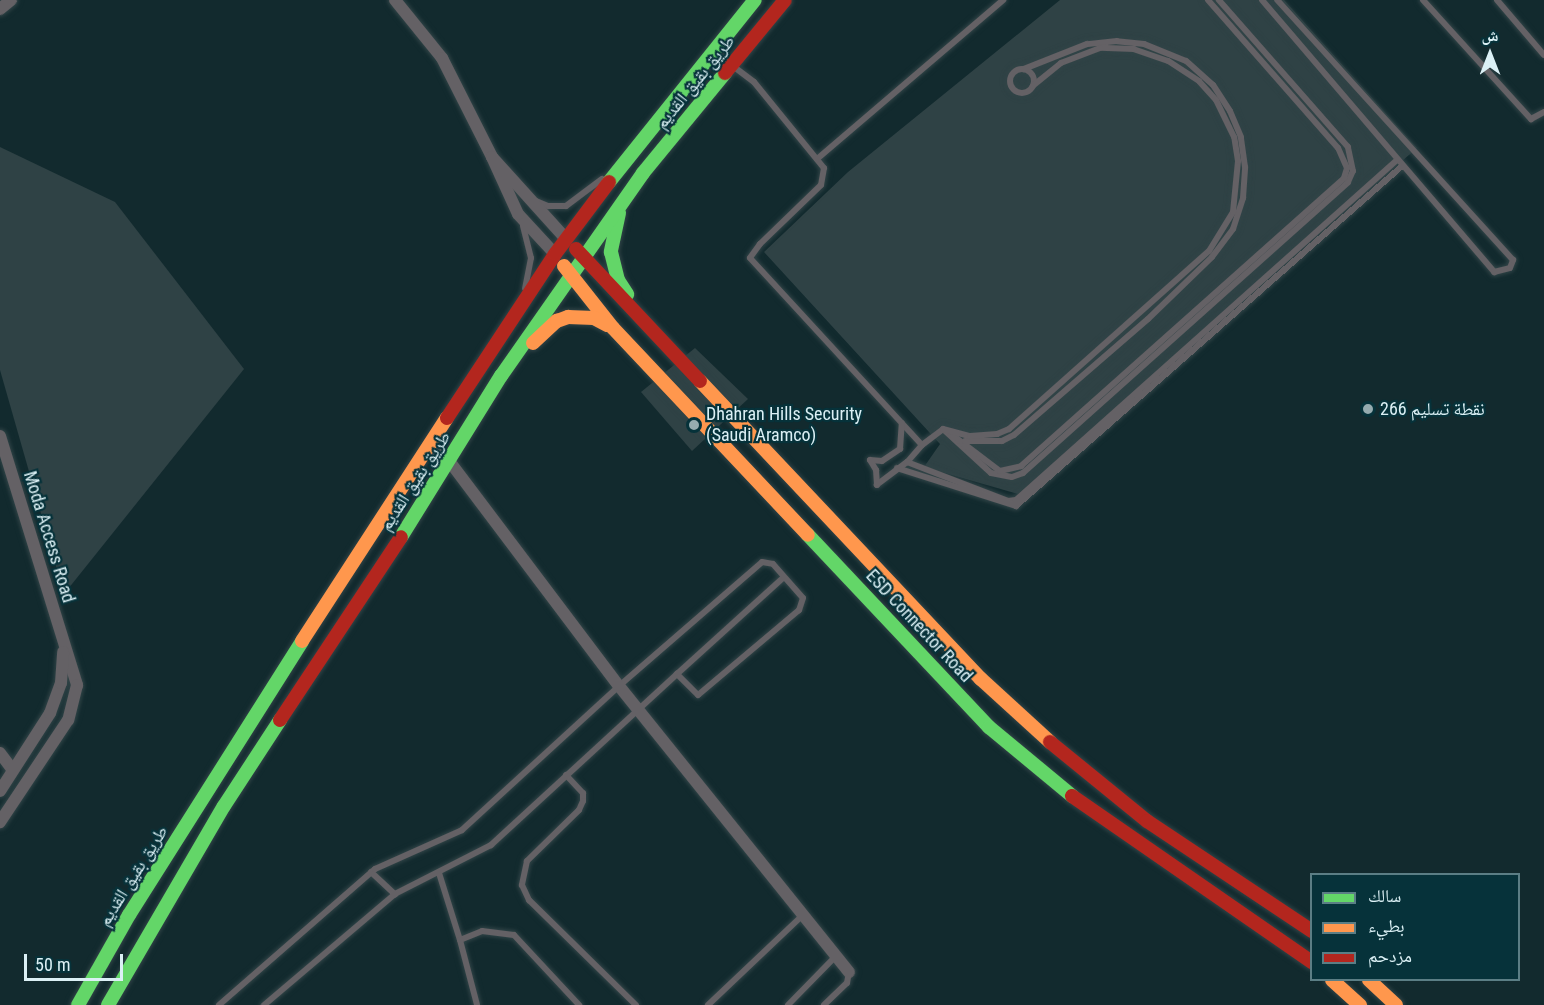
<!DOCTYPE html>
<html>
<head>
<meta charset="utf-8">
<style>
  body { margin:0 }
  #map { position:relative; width:1544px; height:1005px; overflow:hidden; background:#122a2e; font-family:"Roboto Condensed","Noto Naskh Arabic",sans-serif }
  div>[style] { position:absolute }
  .building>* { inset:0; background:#2f4245 }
  .roads { filter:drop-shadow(0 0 2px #314447) drop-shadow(0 0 2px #314447) }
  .lane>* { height:6px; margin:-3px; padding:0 3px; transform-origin:3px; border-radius:3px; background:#646165 }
  .lane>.ring { margin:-3px; padding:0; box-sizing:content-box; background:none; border:6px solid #646165; border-radius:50% }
  .street>* { height:12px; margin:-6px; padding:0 6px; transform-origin:6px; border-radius:6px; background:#646165 }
  .fast>* { height:14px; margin:-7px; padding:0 7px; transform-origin:7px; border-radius:7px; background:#63d668 }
  .slow>* { height:14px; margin:-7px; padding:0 7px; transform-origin:7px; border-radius:7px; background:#ff974d }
  .jam>* { height:14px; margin:-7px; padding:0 7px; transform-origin:7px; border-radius:7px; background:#b3261e }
  .dots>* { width:16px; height:16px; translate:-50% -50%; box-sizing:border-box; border:3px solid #06323a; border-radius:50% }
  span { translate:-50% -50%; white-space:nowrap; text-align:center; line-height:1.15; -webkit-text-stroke:4.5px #06323a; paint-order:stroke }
  .street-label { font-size:18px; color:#dbf0f5 }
  .poi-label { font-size:18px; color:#dbf0f5 }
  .left { translate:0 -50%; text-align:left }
  .legend { position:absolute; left:1310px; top:873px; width:210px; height:108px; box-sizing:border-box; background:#06323a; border:2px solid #5b7e85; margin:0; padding:8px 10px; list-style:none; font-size:18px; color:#dbf0f5 }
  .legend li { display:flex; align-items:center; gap:12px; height:30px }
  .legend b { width:30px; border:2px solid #5b7e85 }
  .north { position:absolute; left:1460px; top:24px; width:60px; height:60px; -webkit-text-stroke:4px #06323a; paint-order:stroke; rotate:0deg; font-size:16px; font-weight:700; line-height:24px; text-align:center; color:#dbf0f5 }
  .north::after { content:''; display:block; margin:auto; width:21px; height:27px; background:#dbf0f5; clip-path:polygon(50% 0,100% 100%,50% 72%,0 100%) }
  .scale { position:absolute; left:24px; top:954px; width:99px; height:27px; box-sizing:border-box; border:3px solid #dbf0f5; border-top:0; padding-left:8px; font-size:18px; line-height:21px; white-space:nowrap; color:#dbf0f5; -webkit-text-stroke:4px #06323a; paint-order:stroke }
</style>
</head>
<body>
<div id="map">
  <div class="building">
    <i style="clip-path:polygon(1060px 0,1284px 0,1417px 148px,1018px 494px,924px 467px,940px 444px,764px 252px,848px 172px)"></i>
    <i style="clip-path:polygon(0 147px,115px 202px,244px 369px,64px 594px,0 370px)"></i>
    <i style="clip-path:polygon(695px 348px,748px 399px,692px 451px,641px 392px)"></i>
  </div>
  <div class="roads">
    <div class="lane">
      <i style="left:1262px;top:0;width:358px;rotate:49.5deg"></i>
      <i style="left:1494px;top:272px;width:16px;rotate:-14deg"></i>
      <i style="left:1510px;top:268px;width:9px;rotate:-69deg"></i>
      <i style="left:1513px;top:260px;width:351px;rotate:-132.2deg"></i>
      <i style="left:1423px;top:0;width:161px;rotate:47.8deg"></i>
      <i style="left:1531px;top:119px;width:15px;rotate:-28deg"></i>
      <i style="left:1497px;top:0;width:72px;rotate:49.5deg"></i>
      <i style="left:713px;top:51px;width:51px;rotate:37.1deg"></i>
      <i style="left:754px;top:82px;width:111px;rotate:50.9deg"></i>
      <i style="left:824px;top:168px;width:17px;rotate:100deg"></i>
      <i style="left:821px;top:185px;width:85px;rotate:136deg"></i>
      <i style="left:760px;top:244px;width:17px;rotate:126deg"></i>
      <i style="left:750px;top:258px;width:254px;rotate:47.4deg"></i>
      <i style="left:922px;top:445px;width:23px;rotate:131deg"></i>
      <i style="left:907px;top:462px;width:38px;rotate:143deg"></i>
      <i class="ring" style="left:1010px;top:69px;width:18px;height:18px"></i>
      <i style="left:817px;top:159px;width:245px;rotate:-40.5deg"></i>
      <i style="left:536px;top:201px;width:13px;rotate:23deg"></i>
      <i style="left:548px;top:206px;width:18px"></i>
      <i style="left:566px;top:206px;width:45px;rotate:-36.9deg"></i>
      <i style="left:523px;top:226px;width:33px;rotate:76deg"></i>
      <i style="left:531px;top:258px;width:31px;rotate:101deg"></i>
      <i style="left:943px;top:429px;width:65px;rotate:42.5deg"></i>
      <i style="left:991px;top:473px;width:21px;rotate:11deg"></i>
      <i style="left:1012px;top:477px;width:12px;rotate:-20deg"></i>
      <i style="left:1023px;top:473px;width:436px;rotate:-41.8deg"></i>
      <i style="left:1348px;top:182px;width:12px;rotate:-66deg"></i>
      <i style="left:1353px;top:171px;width:25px;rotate:-102deg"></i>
      <i style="left:1348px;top:147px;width:196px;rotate:-131.3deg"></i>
      <i style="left:951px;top:434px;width:61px;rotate:37.1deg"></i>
      <i style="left:1000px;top:471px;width:22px;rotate:-13deg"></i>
      <i style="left:1021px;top:466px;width:433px;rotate:-41.7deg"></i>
      <i style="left:1344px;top:178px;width:10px;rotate:-73deg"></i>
      <i style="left:1347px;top:168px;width:22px;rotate:-114deg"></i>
      <i style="left:1338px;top:148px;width:197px;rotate:-131.3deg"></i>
      <i style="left:965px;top:441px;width:37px"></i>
      <i style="left:1002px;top:441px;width:13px;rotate:-27deg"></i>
      <i style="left:1014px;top:435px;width:177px;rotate:-40.9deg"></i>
      <i style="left:1148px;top:319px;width:89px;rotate:-44.1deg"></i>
      <i style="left:1212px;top:257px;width:35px;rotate:-53deg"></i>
      <i style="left:1233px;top:229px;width:33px;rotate:-72deg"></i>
      <i style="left:1243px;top:198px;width:31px;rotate:-86deg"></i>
      <i style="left:1245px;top:167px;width:30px;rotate:-98deg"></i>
      <i style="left:1241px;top:137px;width:28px;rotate:-113deg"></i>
      <i style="left:1230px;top:111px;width:31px;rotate:-123deg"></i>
      <i style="left:1213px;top:85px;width:36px;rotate:-138deg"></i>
      <i style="left:1186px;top:61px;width:45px;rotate:-158deg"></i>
      <i style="left:1144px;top:44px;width:27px;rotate:-174deg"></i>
      <i style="left:1117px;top:41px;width:30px;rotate:174deg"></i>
      <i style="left:1087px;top:44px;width:68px;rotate:158.4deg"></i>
      <i style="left:922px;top:445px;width:26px;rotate:-37deg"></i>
      <i style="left:943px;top:429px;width:28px;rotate:15deg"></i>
      <i style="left:970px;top:436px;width:27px;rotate:-4deg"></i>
      <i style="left:997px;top:434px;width:13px;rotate:-23deg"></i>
      <i style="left:1009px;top:429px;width:268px;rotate:-41.7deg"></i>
      <i style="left:1209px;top:251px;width:46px;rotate:-58.4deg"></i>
      <i style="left:1233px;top:212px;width:51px;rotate:-84.4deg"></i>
      <i style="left:1238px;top:161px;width:24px;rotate:-99deg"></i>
      <i style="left:1234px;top:137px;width:41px;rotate:-115.9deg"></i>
      <i style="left:1216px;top:100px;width:25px;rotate:-132deg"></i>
      <i style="left:1199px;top:81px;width:37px;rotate:-147deg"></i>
      <i style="left:1168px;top:61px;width:36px;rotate:-161deg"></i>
      <i style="left:1134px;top:49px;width:34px;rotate:-178deg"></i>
      <i style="left:1100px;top:48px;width:42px;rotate:159deg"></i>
      <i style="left:1061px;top:63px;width:36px;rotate:141deg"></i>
      <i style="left:870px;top:460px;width:12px;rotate:5deg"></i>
      <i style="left:882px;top:461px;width:22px;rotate:-34deg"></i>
      <i style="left:900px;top:449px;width:26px;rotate:-86deg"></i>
      <i style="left:870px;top:460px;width:12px;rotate:59deg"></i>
      <i style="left:876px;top:470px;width:15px;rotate:86deg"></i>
      <i style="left:907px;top:462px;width:108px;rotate:21.1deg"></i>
      <i style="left:1008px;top:501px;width:8px;rotate:-7deg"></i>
      <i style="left:1016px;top:500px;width:511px;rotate:-41.75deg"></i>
      <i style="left:897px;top:468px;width:125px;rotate:17.7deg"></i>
      <i style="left:1016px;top:506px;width:514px;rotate:-41.37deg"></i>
      <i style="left:677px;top:674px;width:144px;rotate:-42.2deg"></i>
      <i style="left:566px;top:775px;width:25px;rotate:47deg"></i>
      <i style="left:583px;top:793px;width:8px;rotate:90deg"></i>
      <i style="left:583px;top:801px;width:10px;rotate:114deg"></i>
      <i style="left:579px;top:810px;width:73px;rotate:135.6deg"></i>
      <i style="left:527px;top:861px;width:25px;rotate:102deg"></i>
      <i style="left:522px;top:885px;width:17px;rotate:65deg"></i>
      <i style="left:529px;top:900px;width:150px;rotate:44.5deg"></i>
      <i style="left:371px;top:872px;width:33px;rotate:43deg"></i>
      <i style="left:439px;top:873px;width:70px;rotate:72.6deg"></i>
      <i style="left:460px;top:940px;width:24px;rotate:-22deg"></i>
      <i style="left:482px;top:931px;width:32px;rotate:7deg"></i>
      <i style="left:514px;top:935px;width:96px;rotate:47.1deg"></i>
      <i style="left:460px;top:940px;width:67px;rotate:75.3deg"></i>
      <i style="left:219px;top:1005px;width:207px;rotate:-41.1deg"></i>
      <i style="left:375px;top:869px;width:95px;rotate:-24.1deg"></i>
      <i style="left:462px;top:830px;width:213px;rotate:-42.5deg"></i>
      <i style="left:619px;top:686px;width:189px;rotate:-40.9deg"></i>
      <i style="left:762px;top:562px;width:11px;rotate:10deg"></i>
      <i style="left:773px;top:564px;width:45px;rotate:48.6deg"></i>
      <i style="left:803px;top:598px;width:13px;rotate:108deg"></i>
      <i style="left:799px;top:610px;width:132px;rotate:139.9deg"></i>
      <i style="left:698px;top:695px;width:30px;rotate:-135deg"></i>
      <i style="left:677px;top:674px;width:253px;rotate:137.4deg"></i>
      <i style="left:491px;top:845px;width:108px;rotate:153deg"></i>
      <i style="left:395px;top:894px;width:172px;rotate:139.7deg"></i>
      <i style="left:708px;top:1005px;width:131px;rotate:-43.5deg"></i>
      <i style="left:788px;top:1005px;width:69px;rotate:-45.6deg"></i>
      <i style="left:824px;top:1005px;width:32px;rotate:-44deg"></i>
      <i style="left:847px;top:983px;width:11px;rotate:-80deg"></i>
    </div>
    <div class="street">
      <i style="left:395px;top:0;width:75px;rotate:51deg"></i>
      <i style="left:442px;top:58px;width:111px;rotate:63.2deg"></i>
      <i style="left:0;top:9px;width:14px;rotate:-39deg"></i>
      <i style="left:555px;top:254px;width:54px;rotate:-132.8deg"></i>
      <i style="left:518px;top:214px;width:63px;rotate:-114.5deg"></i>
      <i style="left:492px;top:157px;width:110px;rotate:47.9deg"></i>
      <i style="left:0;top:436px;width:261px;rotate:72.8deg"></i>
      <i style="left:77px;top:685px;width:36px;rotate:104deg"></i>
      <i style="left:68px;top:720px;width:123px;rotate:123.7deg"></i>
      <i style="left:428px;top:447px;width:27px;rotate:34deg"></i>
      <i style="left:450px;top:462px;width:281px;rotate:53deg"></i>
      <i style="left:619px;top:686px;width:367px;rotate:51.2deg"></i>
      <i style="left:0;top:753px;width:21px;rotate:53deg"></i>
      <i style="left:0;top:791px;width:93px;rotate:-57.3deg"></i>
      <i style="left:50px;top:713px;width:32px;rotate:-70deg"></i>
      <i style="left:61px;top:683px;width:31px;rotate:-86deg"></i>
    </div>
    <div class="fast">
      <i style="left:609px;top:182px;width:233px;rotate:-51.3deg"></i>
      <i style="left:619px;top:213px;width:40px;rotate:102deg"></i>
      <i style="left:611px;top:252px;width:29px;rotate:76deg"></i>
      <i style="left:618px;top:280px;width:17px;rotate:57deg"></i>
      <i style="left:808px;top:535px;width:264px;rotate:46.7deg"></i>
      <i style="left:989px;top:727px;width:108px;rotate:39.7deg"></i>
      <i style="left:401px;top:537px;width:190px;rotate:-58.2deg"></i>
      <i style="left:501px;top:376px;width:248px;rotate:-55deg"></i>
      <i style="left:643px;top:173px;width:129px;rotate:-50.6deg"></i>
      <i style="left:78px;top:1005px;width:103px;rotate:-60.5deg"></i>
      <i style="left:129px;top:915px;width:324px;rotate:-57.7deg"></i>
      <i style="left:108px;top:1005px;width:230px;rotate:-59.8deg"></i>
      <i style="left:224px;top:806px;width:103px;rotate:-56.9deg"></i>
    </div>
    <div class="slow">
      <i style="left:564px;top:266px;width:79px;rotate:51.7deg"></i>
      <i style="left:613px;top:328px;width:284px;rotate:46.7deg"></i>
      <i style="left:533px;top:343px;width:33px;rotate:-43deg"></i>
      <i style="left:557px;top:321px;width:12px;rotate:-20deg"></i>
      <i style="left:568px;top:317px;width:26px;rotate:2deg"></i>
      <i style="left:594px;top:318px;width:15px;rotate:28deg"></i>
      <i style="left:700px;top:381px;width:410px;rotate:46.7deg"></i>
      <i style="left:981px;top:679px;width:93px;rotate:42.4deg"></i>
      <i style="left:302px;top:641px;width:266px;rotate:-57deg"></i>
      <i style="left:1332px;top:980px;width:38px;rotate:42deg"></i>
      <i style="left:1369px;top:980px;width:37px;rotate:43deg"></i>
    </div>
    <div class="jam">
      <i style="left:725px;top:73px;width:94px;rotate:-50.6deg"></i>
      <i style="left:576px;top:249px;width:181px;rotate:46.8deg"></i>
      <i style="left:447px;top:418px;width:196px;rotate:-56.6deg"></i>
      <i style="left:555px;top:254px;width:90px;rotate:-53.1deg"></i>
      <i style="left:280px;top:720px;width:219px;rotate:-56.5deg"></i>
      <i style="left:1050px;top:742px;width:125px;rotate:39.2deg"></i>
      <i style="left:1147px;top:821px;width:198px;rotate:33.7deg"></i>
      <i style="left:1072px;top:796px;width:292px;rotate:34.7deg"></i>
    </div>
  </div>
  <div class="dots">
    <i style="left:1368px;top:409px;background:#95abaf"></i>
    <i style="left:694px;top:425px;background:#95abaf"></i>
  </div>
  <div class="street-label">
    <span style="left:695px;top:82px;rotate:-51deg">طريق بقيق القديم</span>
    <span style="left:415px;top:481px;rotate:-57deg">طريق بقيق القديم</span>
    <span style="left:49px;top:537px;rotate:73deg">Moda Access Road</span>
    <span style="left:919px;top:626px;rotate:47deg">ESD Connector Road</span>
    <span style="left:133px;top:876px;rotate:-58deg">طريق بقيق القديم</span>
  </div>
  <div class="poi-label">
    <span class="left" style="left:1380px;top:409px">نقطة تسليم 266</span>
    <span class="left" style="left:706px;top:425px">Dhahran Hills Security<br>(Saudi Aramco)</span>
  </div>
  <ul class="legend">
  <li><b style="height:8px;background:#63d668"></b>سالك</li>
  <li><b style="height:8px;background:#ff974d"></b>بطيء</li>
  <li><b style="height:8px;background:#b3261e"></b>مزدحم</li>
  </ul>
  <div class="north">ش</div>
  <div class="scale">50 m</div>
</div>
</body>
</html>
